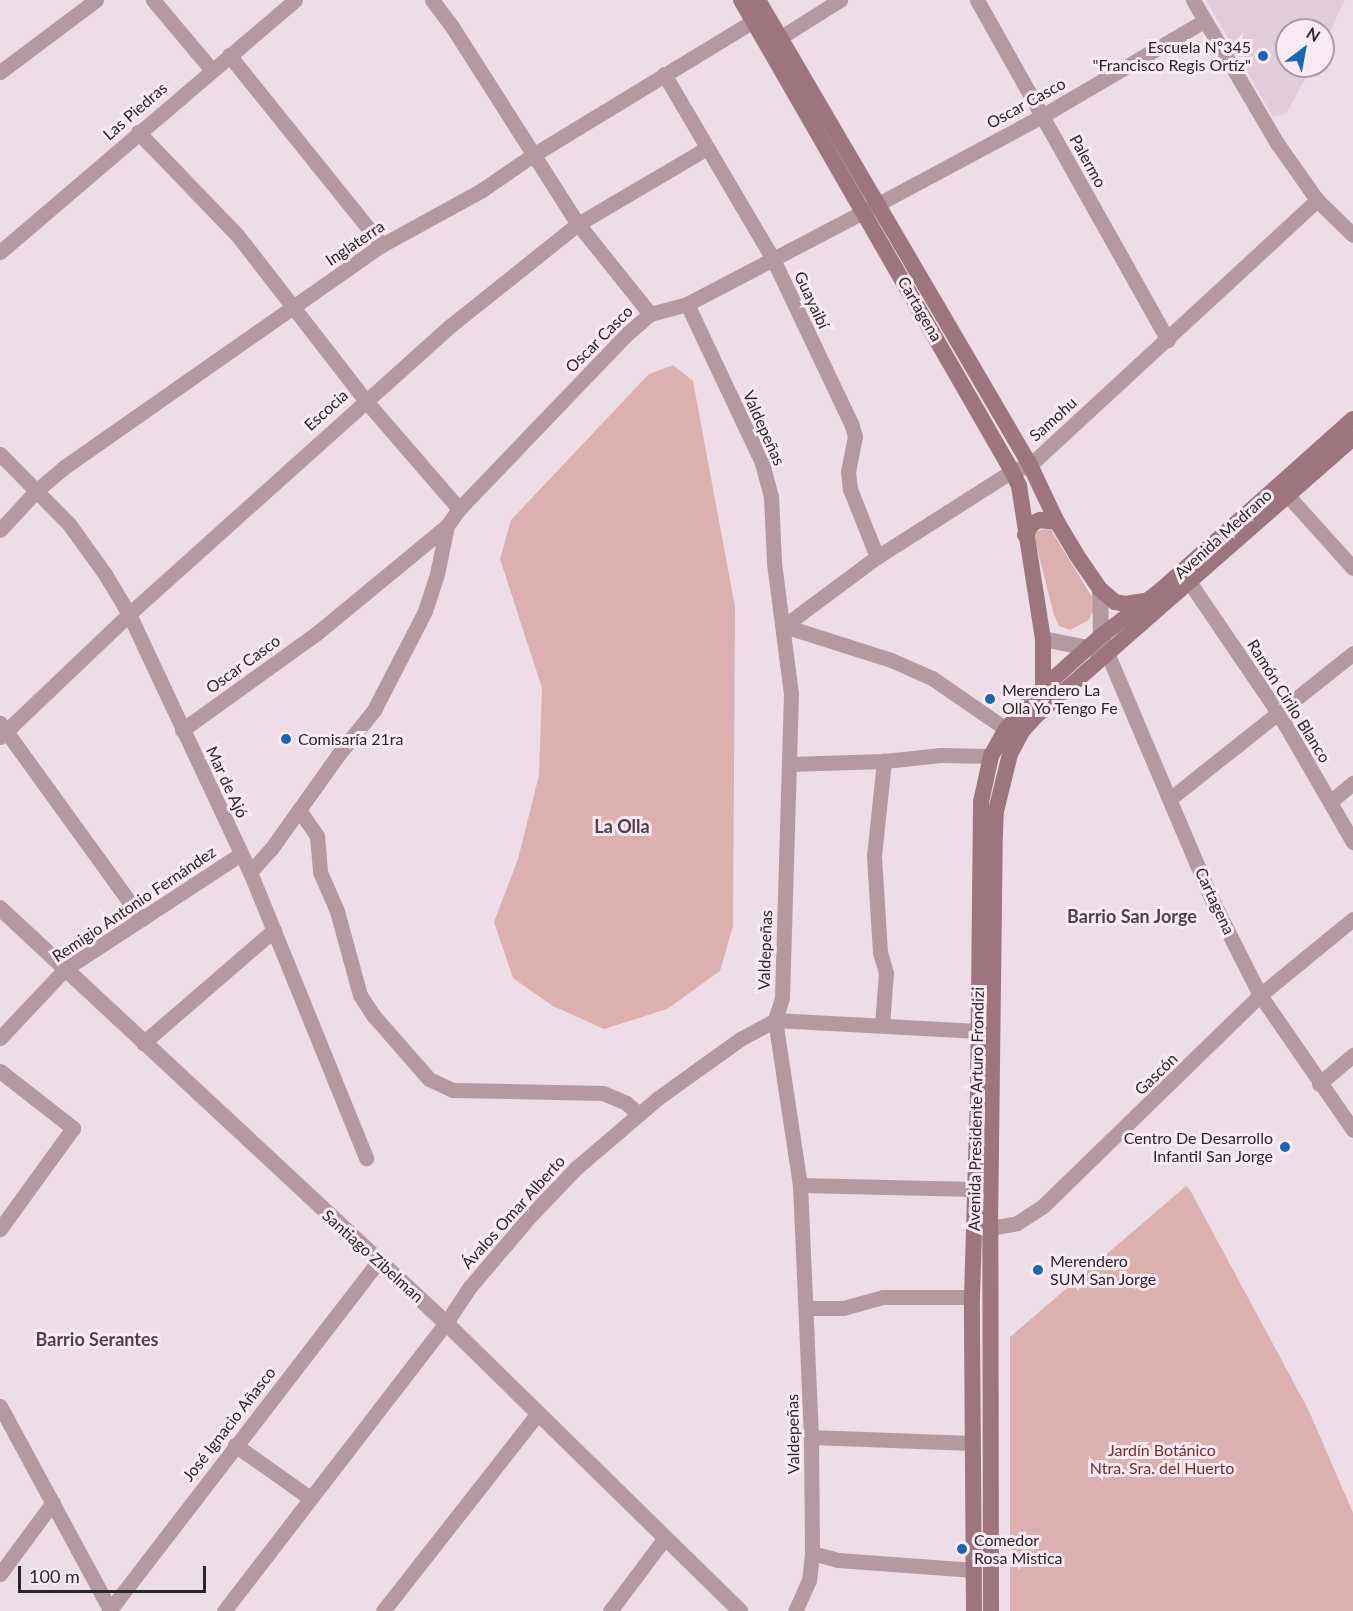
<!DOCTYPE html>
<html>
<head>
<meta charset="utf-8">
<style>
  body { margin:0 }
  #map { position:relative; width:1353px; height:1611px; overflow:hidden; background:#eedde6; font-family:Lato,sans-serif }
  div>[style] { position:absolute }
  .built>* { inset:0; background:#e3ccd9 }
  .green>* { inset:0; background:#dbb0af }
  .minor>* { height:15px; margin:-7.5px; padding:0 7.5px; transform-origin:7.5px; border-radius:7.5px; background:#b499a0 }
  .tertiary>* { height:16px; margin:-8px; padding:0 8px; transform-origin:8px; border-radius:8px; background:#b499a0 }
  .secondary>* { height:16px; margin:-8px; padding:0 8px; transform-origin:8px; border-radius:8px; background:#9c757f }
  .dots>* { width:16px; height:16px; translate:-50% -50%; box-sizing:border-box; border:3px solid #fbeaf3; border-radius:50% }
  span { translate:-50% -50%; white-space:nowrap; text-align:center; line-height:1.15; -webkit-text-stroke:6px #fbeaf3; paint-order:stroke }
  .poi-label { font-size:16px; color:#2c262a }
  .right { translate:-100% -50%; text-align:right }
  .left { translate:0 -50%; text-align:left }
  .street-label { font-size:16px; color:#2c262a }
  .park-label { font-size:16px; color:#782d31 }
  .neighbourhood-label { font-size:18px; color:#50424a; font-weight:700 }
  .north { position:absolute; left:1275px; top:18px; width:60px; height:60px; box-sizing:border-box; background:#fbeaf3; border:2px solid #a89ca3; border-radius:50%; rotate:32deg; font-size:16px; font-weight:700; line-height:24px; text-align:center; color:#2c262a }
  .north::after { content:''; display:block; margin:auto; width:21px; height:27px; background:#1668b6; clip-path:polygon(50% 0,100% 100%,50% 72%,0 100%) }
  .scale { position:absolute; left:18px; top:1566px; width:188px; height:27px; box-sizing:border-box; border:3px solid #2c262a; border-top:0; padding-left:8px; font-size:18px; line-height:21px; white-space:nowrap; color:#2c262a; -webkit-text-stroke:4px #fbeaf3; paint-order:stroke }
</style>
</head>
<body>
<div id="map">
  <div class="built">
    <i style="clip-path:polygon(1206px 0,1345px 0,1323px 46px,1323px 30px,1287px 30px,1287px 66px,1312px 66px,1286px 114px,1273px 117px)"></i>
  </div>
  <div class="green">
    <i style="clip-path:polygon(673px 365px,693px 381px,735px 607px,733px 926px,720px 971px,667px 1009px,604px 1029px,553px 1006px,513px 978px,494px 922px,518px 859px,539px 775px,542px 688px,500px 559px,511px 520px,649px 374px)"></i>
    <i style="clip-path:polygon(1045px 529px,1051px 530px,1092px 597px,1093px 610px,1089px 620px,1070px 630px,1059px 626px,1054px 615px,1034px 536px,1038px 531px)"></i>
    <i style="clip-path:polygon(1186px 1186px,1190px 1190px,1309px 1411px,1353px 1513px,1353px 1611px,1010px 1611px,1010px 1337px)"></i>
  </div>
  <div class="minor">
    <i style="left:153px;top:0;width:90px;rotate:50deg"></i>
    <i style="left:432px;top:0;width:31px;rotate:53deg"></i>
    <i style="left:451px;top:25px;width:236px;rotate:57.5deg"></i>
    <i style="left:578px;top:224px;width:115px;rotate:51.3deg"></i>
    <i style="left:977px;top:0;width:390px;rotate:60.7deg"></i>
    <i style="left:1193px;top:0;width:166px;rotate:59.6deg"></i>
    <i style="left:1277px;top:143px;width:70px;rotate:54.9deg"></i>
    <i style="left:1317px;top:200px;width:50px;rotate:44.2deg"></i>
    <i style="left:770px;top:44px;width:83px;rotate:-32.2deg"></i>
    <i style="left:229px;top:55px;width:244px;rotate:51.2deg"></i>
    <i style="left:0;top:72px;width:120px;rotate:-36.9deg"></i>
    <i style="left:664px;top:74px;width:212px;rotate:59.5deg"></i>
    <i style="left:772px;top:257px;width:184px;rotate:64.6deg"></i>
    <i style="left:851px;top:423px;width:14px;rotate:73deg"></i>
    <i style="left:855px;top:436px;width:36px;rotate:101deg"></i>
    <i style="left:848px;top:471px;width:18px;rotate:84deg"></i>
    <i style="left:850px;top:489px;width:73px;rotate:68.3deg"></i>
    <i style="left:138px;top:132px;width:144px;rotate:46.1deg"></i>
    <i style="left:238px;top:236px;width:207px;rotate:52.2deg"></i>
    <i style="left:365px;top:400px;width:144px;rotate:49.2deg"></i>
    <i style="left:0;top:252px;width:388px;rotate:-40.5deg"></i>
    <i style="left:687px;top:304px;width:176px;rotate:64.7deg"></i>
    <i style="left:762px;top:463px;width:34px;rotate:75deg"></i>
    <i style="left:771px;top:496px;width:67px;rotate:87.4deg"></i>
    <i style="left:774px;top:563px;width:132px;rotate:82.6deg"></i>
    <i style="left:791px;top:694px;width:304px;rotate:91.7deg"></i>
    <i style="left:782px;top:998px;width:23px;rotate:108deg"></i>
    <i style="left:775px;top:1020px;width:167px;rotate:81.4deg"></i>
    <i style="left:800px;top:1185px;width:252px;rotate:87.5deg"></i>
    <i style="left:811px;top:1437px;width:116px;rotate:89.5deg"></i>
    <i style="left:812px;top:1553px;width:27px;rotate:96deg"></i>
    <i style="left:809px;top:1580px;width:34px;rotate:114deg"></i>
    <i style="left:0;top:454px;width:98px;rotate:45.4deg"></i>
    <i style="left:69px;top:524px;width:62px;rotate:54.2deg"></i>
    <i style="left:105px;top:574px;width:47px;rotate:59deg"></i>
    <i style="left:129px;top:614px;width:285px;rotate:64.9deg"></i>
    <i style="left:250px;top:872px;width:309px;rotate:67.9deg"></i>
    <i style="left:1280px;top:487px;width:109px;rotate:48deg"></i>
    <i style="left:0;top:530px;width:54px;rotate:-47.2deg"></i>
    <i style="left:37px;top:490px;width:34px;rotate:-40deg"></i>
    <i style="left:63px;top:468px;width:389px;rotate:-35deg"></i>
    <i style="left:382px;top:245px;width:114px;rotate:-28.8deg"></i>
    <i style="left:482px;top:190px;width:62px;rotate:-34.5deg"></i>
    <i style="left:533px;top:155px;width:258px;rotate:-31.3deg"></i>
    <i style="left:1190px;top:583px;width:158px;rotate:55.8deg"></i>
    <i style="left:1279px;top:714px;width:148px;rotate:60deg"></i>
    <i style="left:784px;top:626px;width:116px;rotate:-36.6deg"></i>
    <i style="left:877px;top:557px;width:160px;rotate:-32.5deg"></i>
    <i style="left:1012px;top:471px;width:19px;rotate:-18deg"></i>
    <i style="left:1030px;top:465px;width:391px;rotate:-42.7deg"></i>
    <i style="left:784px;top:626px;width:112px;rotate:17.6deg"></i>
    <i style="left:891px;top:660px;width:45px;rotate:23.7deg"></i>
    <i style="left:932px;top:678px;width:90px;rotate:34.6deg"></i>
    <i style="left:1108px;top:655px;width:264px;rotate:67deg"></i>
    <i style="left:1211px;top:898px;width:109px;rotate:63.2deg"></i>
    <i style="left:1260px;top:995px;width:164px;rotate:55.4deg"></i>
    <i style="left:0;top:723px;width:242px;rotate:54.1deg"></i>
    <i style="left:182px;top:730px;width:166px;rotate:-35.7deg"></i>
    <i style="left:317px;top:633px;width:168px;rotate:-39.5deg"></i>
    <i style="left:447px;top:526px;width:21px;rotate:-55deg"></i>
    <i style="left:459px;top:509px;width:244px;rotate:-46.2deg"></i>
    <i style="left:628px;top:333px;width:29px;rotate:-41deg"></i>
    <i style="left:650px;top:314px;width:38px;rotate:-15deg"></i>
    <i style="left:687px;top:304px;width:216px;rotate:-27.6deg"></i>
    <i style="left:878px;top:204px;width:186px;rotate:-28.2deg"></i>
    <i style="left:1042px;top:116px;width:188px;rotate:-30.4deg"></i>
    <i style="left:0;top:737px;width:178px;rotate:-43.6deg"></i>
    <i style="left:129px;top:614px;width:431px;rotate:-41.9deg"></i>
    <i style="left:450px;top:326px;width:164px;rotate:-38.6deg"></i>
    <i style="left:578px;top:224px;width:150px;rotate:-30.5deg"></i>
    <i style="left:790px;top:764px;width:94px;rotate:-1.8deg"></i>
    <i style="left:884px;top:761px;width:57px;rotate:-6deg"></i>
    <i style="left:941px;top:755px;width:50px;rotate:1.1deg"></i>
    <i style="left:1171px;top:798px;width:233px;rotate:-38.5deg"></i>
    <i style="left:1330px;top:802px;width:30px;rotate:-40deg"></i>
    <i style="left:299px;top:810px;width:32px;rotate:55deg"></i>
    <i style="left:317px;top:836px;width:36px;rotate:85deg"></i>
    <i style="left:320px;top:872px;width:43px;rotate:66.4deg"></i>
    <i style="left:337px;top:911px;width:87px;rotate:74.7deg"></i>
    <i style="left:360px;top:995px;width:24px;rotate:57deg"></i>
    <i style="left:373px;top:1015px;width:85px;rotate:48.8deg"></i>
    <i style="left:429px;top:1079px;width:26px;rotate:25deg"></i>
    <i style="left:453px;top:1090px;width:150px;rotate:1.1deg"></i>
    <i style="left:603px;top:1093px;width:25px;rotate:23deg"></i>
    <i style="left:626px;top:1103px;width:17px;rotate:40deg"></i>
    <i style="left:250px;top:872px;width:31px;rotate:-48deg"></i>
    <i style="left:271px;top:849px;width:115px;rotate:-54.5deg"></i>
    <i style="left:338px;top:755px;width:58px;rotate:-51.3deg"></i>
    <i style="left:374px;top:710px;width:111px;rotate:-62.7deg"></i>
    <i style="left:425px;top:611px;width:39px;rotate:-72deg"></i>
    <i style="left:437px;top:574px;width:49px;rotate:-78.2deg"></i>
    <i style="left:882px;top:1024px;width:51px;rotate:-85.5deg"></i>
    <i style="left:886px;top:973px;width:22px;rotate:-106deg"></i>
    <i style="left:880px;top:952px;width:96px;rotate:-93.6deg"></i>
    <i style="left:874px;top:856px;width:96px;rotate:-84deg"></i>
    <i style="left:0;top:1038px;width:95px;rotate:-46.7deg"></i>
    <i style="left:65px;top:969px;width:210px;rotate:-33.2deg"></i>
    <i style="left:143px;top:1043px;width:173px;rotate:-40.8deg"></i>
    <i style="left:0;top:1071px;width:93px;rotate:38deg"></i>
    <i style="left:73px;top:1128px;width:125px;rotate:125.9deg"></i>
    <i style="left:1319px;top:1084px;width:45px;rotate:-40.5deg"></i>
    <i style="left:800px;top:1185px;width:175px;rotate:1.3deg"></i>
    <i style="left:980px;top:1227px;width:10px;rotate:6deg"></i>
    <i style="left:990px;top:1228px;width:27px;rotate:-10deg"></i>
    <i style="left:1017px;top:1223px;width:30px;rotate:-33deg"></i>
    <i style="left:1042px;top:1207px;width:304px;rotate:-44.2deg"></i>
    <i style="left:1260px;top:995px;width:120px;rotate:-39.3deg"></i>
    <i style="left:807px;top:1308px;width:36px"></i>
    <i style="left:843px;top:1308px;width:41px;rotate:-15.4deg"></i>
    <i style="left:883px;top:1297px;width:89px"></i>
    <i style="left:0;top:1406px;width:233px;rotate:61.6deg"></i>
    <i style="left:811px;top:1437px;width:161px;rotate:2.1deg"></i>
    <i style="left:235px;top:1445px;width:92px;rotate:35.2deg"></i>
    <i style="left:812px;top:1553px;width:27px;rotate:15deg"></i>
    <i style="left:838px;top:1560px;width:136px;rotate:4.2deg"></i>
    <i style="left:0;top:1574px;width:89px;rotate:-53.6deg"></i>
    <i style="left:109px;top:1611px;width:443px;rotate:-52.4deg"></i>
    <i style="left:224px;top:1611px;width:364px;rotate:-52.4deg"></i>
    <i style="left:446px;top:1323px;width:42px;rotate:-56.7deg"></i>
    <i style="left:469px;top:1288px;width:96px;rotate:-49.7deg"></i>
    <i style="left:531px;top:1215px;width:65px;rotate:-46.2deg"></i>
    <i style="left:576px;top:1168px;width:108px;rotate:-40.5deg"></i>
    <i style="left:658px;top:1098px;width:101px;rotate:-35.7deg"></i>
    <i style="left:740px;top:1039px;width:40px;rotate:-28deg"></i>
    <i style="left:775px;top:1020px;width:203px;rotate:3.1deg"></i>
    <i style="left:383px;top:1611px;width:251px;rotate:-51.9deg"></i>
    <i style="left:610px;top:1611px;width:90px;rotate:-53.1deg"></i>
  </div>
  <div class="tertiary">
    <i style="left:1100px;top:589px;width:47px;rotate:88.8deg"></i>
    <i style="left:1101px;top:636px;width:13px;rotate:67deg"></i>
    <i style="left:1043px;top:639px;width:56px;rotate:11.3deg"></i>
    <i style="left:0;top:908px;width:609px;rotate:42.94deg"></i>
    <i style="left:446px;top:1323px;width:412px;rotate:44.4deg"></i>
  </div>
  <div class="secondary">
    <i style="left:741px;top:0;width:543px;rotate:60.09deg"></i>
    <i style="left:1012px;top:471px;width:17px;rotate:65deg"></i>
    <i style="left:1019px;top:486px;width:155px;rotate:81.1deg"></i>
    <i style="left:1043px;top:639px;width:49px;rotate:90deg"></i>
    <i style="left:758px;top:0;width:539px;rotate:59.67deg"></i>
    <i style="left:1030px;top:465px;width:63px;rotate:64.7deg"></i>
    <i style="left:1057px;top:522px;width:37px;rotate:59deg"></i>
    <i style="left:1076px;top:554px;width:42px;rotate:55.6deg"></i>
    <i style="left:1100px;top:589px;width:20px;rotate:41deg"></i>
    <i style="left:1115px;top:602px;width:10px;rotate:11deg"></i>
    <i style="left:1125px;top:604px;width:20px;rotate:-9deg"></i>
    <i style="left:1025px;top:535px;width:14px;rotate:-56deg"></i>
    <i style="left:1033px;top:523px;width:8px;rotate:-23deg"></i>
    <i style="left:1040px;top:520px;width:17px;rotate:7deg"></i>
    <i style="left:974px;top:1611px;width:314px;rotate:-90.4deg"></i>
    <i style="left:972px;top:1297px;width:204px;rotate:-88.3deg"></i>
    <i style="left:978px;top:1093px;width:291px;rotate:-89.4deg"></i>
    <i style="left:981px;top:802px;width:47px;rotate:-77.7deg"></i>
    <i style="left:991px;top:756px;width:31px;rotate:-61deg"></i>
    <i style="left:1006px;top:729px;width:55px;rotate:-47.9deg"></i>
    <i style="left:1043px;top:688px;width:78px;rotate:-41.9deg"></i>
    <i style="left:1101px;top:636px;width:76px;rotate:-37.5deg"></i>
    <i style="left:1161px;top:590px;width:257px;rotate:-41.7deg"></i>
    <i style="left:991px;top:1611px;width:383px;rotate:-90.1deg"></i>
    <i style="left:990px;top:1228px;width:394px;rotate:-89.3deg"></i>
    <i style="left:995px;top:834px;width:23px;rotate:-88deg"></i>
    <i style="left:996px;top:811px;width:59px;rotate:-76.2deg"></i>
    <i style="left:1010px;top:754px;width:27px;rotate:-62deg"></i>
    <i style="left:1023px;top:730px;width:22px;rotate:-47deg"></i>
    <i style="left:1038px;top:714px;width:419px;rotate:-41.2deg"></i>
  </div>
  <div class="dots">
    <i style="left:1263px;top:56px;background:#1668b6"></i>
    <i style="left:990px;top:699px;background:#1668b6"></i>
    <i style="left:286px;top:739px;background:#1668b6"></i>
    <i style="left:1285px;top:1147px;background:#1668b6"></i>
    <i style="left:1038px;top:1270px;background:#1668b6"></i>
    <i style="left:962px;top:1549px;background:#1668b6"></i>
  </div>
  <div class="poi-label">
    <span class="right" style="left:1251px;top:56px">Escuela Nº345<br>"Francisco Regis Ortíz"</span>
    <span class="left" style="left:1002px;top:699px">Merendero La<br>Olla Yo Tengo Fe</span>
    <span class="left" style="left:298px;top:739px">Comisaría 21ra</span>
    <span class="right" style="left:1273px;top:1147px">Centro De Desarrollo<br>Infantil San Jorge</span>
    <span class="left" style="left:1050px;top:1270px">Merendero<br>SUM San Jorge</span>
    <span class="left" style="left:974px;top:1549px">Comedor<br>Rosa Mistica</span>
  </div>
  <div class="street-label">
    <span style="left:1026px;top:103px;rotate:-29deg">Oscar Casco</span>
    <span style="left:135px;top:111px;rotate:-41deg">Las Piedras</span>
    <span style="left:1088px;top:161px;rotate:61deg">Palermo</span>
    <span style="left:355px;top:243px;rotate:-34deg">Inglaterra</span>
    <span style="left:812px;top:300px;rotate:65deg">Guayaibí</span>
    <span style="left:920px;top:309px;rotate:60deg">Cartagena</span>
    <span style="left:599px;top:339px;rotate:-45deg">Oscar Casco</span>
    <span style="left:326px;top:410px;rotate:-42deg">Escocia</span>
    <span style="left:1053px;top:419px;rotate:-42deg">Samohu</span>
    <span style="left:764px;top:428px;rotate:66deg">Valdepeñas</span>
    <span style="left:1223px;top:534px;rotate:-42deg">Avenida Medrano</span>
    <span style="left:243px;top:664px;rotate:-36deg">Oscar Casco</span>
    <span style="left:1289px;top:701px;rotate:58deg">Ramón Cirilo Blanco</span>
    <span style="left:227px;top:782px;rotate:65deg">Mar de Ajó</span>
    <span style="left:1215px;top:901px;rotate:65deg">Cartagena</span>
    <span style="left:134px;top:904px;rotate:-34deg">Remigio Antonio Fernández</span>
    <span style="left:765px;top:950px;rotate:-88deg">Valdepeñas</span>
    <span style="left:1156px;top:1074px;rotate:-44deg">Gascón</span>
    <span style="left:976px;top:1109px;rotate:-89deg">Avenida Presidente Arturo Frondizi</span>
    <span style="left:513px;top:1212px;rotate:-48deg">Ávalos Omar Alberto</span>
    <span style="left:373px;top:1256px;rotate:42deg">Santiago Zibelman</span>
    <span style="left:229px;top:1424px;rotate:-52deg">José Ignacio Añasco</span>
    <span style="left:793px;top:1434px;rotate:-91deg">Valdepeñas</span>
  </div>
  <div class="park-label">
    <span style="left:1162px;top:1459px">Jardín Botánico<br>Ntra. Sra. del Huerto</span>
  </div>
  <div class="neighbourhood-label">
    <span style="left:622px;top:826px">La Olla</span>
    <span style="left:1132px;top:916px">Barrio San Jorge</span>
    <span style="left:97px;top:1339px">Barrio Serantes</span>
  </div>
  <div class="north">N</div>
  <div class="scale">100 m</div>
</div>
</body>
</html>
